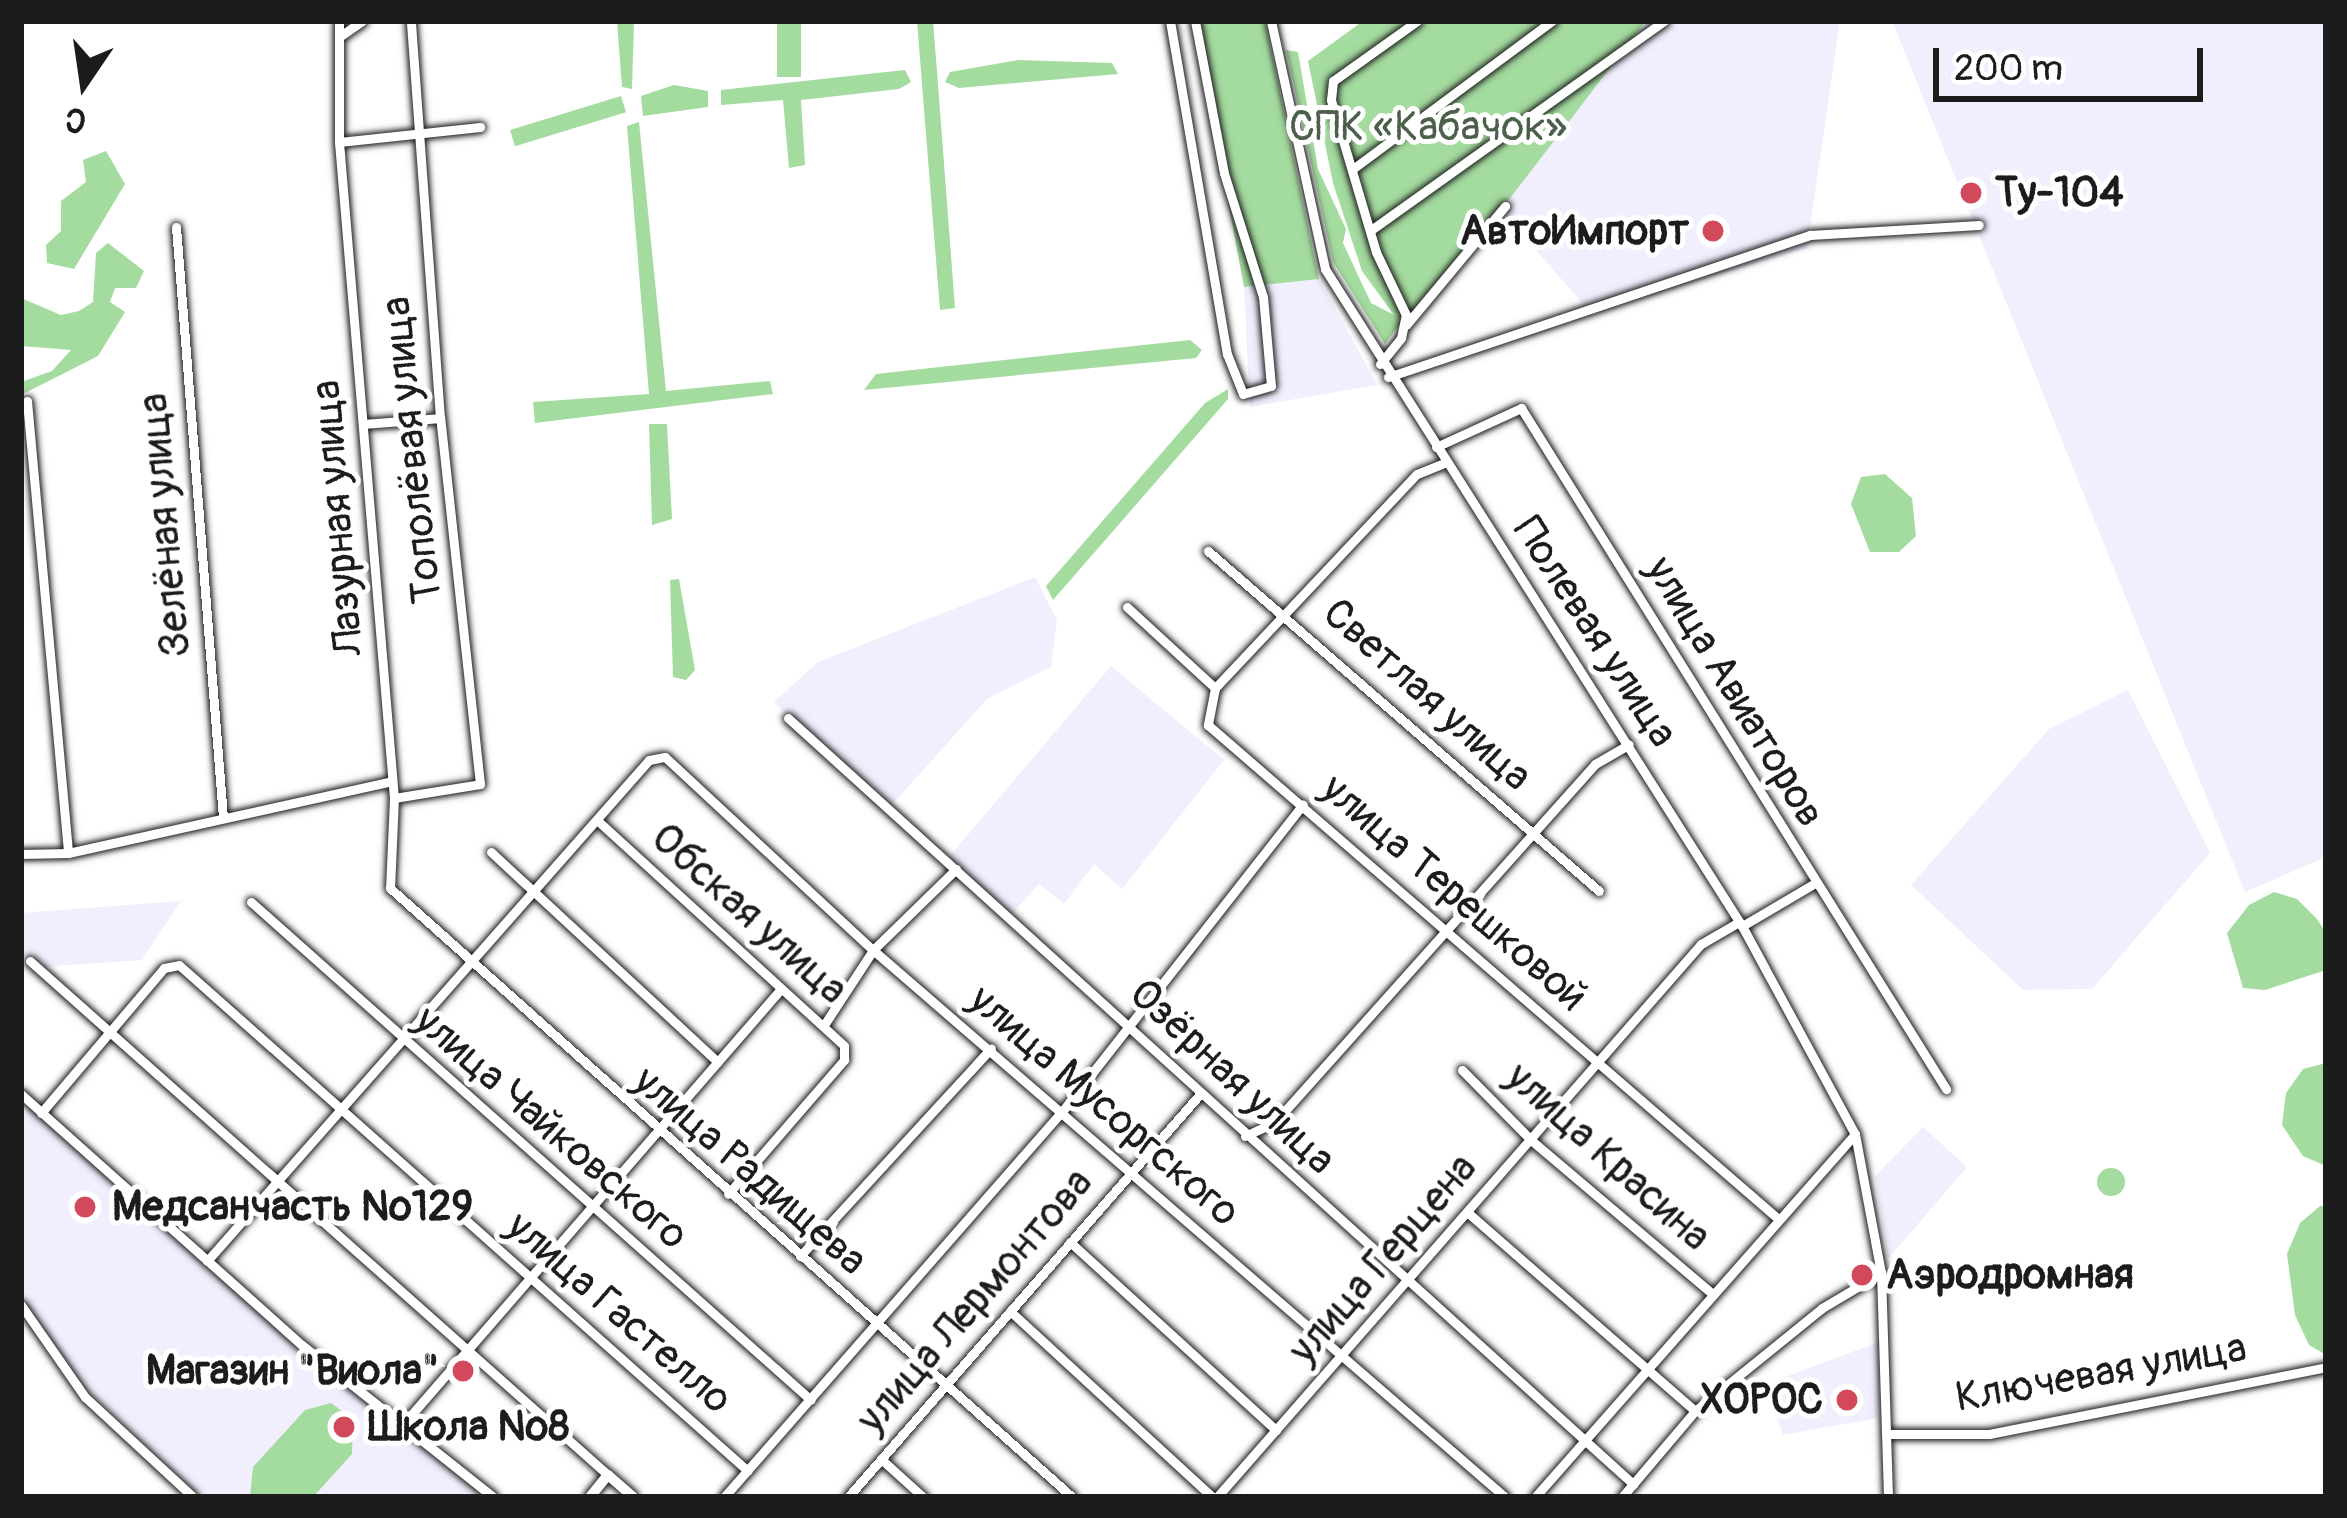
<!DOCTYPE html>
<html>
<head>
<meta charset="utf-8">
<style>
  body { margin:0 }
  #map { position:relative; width:2347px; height:1518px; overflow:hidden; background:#fff; font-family:Pangolin,sans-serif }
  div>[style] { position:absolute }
  .built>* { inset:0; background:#f1eefd }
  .green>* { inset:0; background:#a4db9f; transform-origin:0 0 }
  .round { border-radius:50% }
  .roads { filter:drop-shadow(0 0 3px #1c1c1c) drop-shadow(0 0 3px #1c1c1c) }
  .minor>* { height:9px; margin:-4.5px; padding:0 4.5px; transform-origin:4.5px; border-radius:4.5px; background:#fff }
  .tertiary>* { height:10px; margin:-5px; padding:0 5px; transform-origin:5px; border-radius:5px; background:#fff }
  .dots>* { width:33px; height:33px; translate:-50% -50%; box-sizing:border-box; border:6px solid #fff; border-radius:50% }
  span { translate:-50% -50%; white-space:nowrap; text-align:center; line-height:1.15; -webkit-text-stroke:10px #fff; paint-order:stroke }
  .park-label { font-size:42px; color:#4c5f4a }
  .poi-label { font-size:42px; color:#1c1c1c; font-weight:700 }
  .left { translate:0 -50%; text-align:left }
  .right { translate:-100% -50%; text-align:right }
  .street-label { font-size:42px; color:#1c1c1c }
  .frame { position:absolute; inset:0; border:24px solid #1c1c1c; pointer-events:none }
  .north { position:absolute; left:24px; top:24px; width:120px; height:120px; -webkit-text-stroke:9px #fff; paint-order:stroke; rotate:193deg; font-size:33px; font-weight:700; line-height:48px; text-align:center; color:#1c1c1c }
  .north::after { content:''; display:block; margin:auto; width:42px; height:54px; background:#1c1c1c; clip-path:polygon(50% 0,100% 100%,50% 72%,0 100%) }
  .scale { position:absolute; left:1933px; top:48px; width:270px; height:54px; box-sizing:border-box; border:6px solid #1c1c1c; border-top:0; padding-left:15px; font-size:36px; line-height:42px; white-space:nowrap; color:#1c1c1c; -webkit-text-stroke:9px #fff; paint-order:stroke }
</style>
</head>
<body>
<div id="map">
  <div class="built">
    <i style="clip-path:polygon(1646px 21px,1840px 21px,1807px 248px,1592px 314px,1498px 207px)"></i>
    <i style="clip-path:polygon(1892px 21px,2326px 21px,2326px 857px,2245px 892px)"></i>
    <i style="clip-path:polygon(1319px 279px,1377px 385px,1250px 407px,1244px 287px)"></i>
    <i style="clip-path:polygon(1035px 577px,1057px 620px,1051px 667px,987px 699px,890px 807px,774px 702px,818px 662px)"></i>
    <i style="clip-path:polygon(1111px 666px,1224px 760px,1122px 889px,1094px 864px,1064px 904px,1039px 884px,1011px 915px,948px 858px)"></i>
    <i style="clip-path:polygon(2128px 690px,2210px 853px,2092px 989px,2023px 990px,1911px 885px,2049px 729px)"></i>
    <i style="clip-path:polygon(181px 901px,142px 960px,41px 967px,21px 953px,21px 913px)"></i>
    <i style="clip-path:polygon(31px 1107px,487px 1497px,202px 1497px,72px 1375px,21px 1298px,21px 1116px)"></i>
    <i style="clip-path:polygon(1923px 1127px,1967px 1167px,1888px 1259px,1875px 1176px)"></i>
    <i style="clip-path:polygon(1879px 1342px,1878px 1418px,1783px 1435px,1766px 1384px)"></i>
  </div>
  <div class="green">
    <i style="clip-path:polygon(617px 21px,634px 21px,632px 89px,622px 87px)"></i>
    <i style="left:777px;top:21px;width:24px;height:56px"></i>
    <i style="clip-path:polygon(917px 21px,933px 21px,938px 85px,955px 308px,940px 310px)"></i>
    <i style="clip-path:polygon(1194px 21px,1265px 21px,1319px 279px,1244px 287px)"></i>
    <i style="clip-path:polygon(1363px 21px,1646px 21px,1408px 331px,1401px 322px,1385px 344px,1333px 262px,1286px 50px,1298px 52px,1318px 169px,1346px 229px,1343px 243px,1371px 303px,1394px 315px,1362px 271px,1333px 183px,1308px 61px)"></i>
    <i style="clip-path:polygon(1018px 60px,1112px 63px,1118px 74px,959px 88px,945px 82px,950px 72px)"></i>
    <i style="clip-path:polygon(905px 70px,911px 82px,899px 89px,801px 100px,805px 165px,789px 168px,783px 100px,721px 105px,721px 90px)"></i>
    <i style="clip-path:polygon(674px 85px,708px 91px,708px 107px,643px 116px,641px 96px)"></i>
    <i style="left:621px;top:96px;width:17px;height:116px;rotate:73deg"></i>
    <i style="clip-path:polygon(639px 122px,666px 391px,770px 381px,773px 394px,535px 423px,533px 402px,649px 394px,627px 126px)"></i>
    <i style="clip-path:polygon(106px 151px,125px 184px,74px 269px,47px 263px,46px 245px,61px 231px,61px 201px,86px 182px,83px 160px)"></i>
    <i style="clip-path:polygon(108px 243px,144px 271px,136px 288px,115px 288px,110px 302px,125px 312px,98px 356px,21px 395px,21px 382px,52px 371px,71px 350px,21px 346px,21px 298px,61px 315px,79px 311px,93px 302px,96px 253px)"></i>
    <i style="clip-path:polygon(1190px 340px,1202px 350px,1196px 358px,864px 390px,876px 374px)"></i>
    <i style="clip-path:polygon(1228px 389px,1228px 399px,1053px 600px,1046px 586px,1205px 403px)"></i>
    <i style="clip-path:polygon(649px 424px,667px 424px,672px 519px,652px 525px)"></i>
    <i style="clip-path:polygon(1885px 474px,1912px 498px,1916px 536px,1899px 552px,1870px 552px,1851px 504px,1861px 477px)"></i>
    <i style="clip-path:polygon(679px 579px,695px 670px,686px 680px,673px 677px,670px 580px)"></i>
    <i style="clip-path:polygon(2274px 892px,2297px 899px,2317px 919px,2326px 933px,2326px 970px,2265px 990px,2243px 988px,2227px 933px,2249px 905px)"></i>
    <i style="clip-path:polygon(2326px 1063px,2326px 1166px,2303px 1156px,2282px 1125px,2286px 1093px,2303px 1069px)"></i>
    <i class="round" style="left:2097px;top:1168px;width:28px;height:28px"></i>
    <i style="clip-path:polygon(2320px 1206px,2326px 1206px,2326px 1355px,2309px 1345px,2295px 1315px,2287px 1254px,2300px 1223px)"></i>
    <i style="clip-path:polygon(331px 1403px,353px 1419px,352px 1454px,313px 1497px,250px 1497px,253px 1467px,305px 1410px)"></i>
  </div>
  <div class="roads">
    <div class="minor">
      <i style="left:339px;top:21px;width:121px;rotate:90deg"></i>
      <i style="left:339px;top:142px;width:658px;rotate:85.21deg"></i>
      <i style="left:394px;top:798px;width:90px;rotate:92.5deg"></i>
      <i style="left:390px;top:888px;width:914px;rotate:41.76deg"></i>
      <i style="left:1170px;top:21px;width:338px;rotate:80.3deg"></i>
      <i style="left:1227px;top:354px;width:43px;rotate:68.2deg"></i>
      <i style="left:1243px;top:394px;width:29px;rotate:-16deg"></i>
      <i style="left:1271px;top:386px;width:89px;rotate:-95.1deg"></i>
      <i style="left:1263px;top:297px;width:130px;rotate:-107.5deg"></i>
      <i style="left:1224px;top:173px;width:155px;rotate:-100.8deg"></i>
      <i style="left:1271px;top:21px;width:254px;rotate:77.7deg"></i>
      <i style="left:1325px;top:269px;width:778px;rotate:57.6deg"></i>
      <i style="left:1742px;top:926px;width:237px;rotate:61.5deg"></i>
      <i style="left:1855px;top:1134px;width:141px;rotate:79.4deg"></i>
      <i style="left:1881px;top:1273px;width:224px;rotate:88.2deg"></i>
      <i style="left:339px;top:37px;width:28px;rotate:-35deg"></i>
      <i style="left:339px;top:142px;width:142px;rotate:-6.1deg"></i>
      <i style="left:1354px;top:168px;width:247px;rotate:-36.6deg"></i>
      <i style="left:176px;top:227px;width:593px;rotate:85.45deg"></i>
      <i style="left:1371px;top:230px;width:360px;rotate:-35.5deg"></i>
      <i style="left:1406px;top:325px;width:155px;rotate:-50.2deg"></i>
      <i style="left:1380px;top:364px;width:33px;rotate:-51deg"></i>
      <i style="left:1401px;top:338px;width:24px;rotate:-78deg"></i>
      <i style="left:1406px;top:315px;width:70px;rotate:-115.5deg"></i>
      <i style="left:1376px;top:252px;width:159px;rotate:-106.5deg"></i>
      <i style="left:1331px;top:100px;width:19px;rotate:-84deg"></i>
      <i style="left:1333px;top:81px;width:103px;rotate:-35.5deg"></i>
      <i style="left:1388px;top:377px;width:445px;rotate:-18.6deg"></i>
      <i style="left:1810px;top:235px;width:169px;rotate:-3.4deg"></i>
      <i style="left:27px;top:401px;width:454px;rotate:84.8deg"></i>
      <i style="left:364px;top:424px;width:76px;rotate:-4.5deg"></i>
      <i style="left:1436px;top:447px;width:94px;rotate:-24.6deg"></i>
      <i style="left:1521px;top:408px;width:803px;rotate:58.03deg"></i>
      <i style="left:1208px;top:551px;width:518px;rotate:41.01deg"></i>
      <i style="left:1127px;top:607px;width:120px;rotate:42.6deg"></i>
      <i style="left:1215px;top:688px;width:38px;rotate:101deg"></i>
      <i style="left:1208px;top:725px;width:751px;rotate:40.9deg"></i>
      <i style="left:1215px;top:688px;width:294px;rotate:-46.7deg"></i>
      <i style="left:1417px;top:474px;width:31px;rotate:-22deg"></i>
      <i style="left:788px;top:718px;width:1141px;rotate:42.19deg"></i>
      <i style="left:394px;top:798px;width:87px;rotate:-9.2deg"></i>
      <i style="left:480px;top:784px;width:368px;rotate:-96.2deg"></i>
      <i style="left:440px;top:418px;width:398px;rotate:-94.2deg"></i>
      <i style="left:598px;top:821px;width:333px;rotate:42.4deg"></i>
      <i style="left:844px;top:1046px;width:14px;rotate:90deg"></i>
      <i style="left:844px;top:1060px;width:177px;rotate:130.9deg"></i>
      <i style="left:491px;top:852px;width:309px;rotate:42.8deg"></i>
      <i style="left:21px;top:854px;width:47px;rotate:-1.2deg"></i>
      <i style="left:68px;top:853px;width:332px;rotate:-12.5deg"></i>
      <i style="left:251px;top:902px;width:749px;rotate:41.65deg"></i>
      <i style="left:1742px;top:926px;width:81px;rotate:-30.4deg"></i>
      <i style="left:30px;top:961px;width:773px;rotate:41.65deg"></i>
      <i style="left:824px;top:1025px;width:90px;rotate:-56.8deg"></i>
      <i style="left:873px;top:950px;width:116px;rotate:-44.3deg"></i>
      <i style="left:1462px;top:1070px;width:98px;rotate:45.4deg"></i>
      <i style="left:1531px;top:1140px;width:235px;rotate:40.3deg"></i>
      <i style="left:21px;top:1094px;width:377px;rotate:41.8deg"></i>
      <i style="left:302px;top:1345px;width:244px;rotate:38.5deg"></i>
      <i style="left:41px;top:1113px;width:190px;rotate:-49.7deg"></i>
      <i style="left:164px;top:968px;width:15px;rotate:-11deg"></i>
      <i style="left:179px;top:965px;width:761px;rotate:41.65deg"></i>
      <i style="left:1245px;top:1136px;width:33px;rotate:-25deg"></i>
      <i style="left:1275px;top:1122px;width:480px;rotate:-48.2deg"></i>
      <i style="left:1595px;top:764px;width:39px;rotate:-30deg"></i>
      <i style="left:1467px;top:1212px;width:303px;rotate:41.1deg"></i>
      <i style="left:1070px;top:1242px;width:279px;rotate:42.4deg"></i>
      <i style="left:800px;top:1256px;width:282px;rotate:-47.4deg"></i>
      <i style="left:207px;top:1261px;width:668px;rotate:-48.58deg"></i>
      <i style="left:649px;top:760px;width:16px;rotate:-11deg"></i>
      <i style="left:665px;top:757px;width:284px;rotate:42.9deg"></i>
      <i style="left:873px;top:950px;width:836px;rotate:40.88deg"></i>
      <i style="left:21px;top:1305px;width:112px;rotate:55.2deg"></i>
      <i style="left:85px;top:1397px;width:147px;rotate:42.8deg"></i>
      <i style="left:1010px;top:1311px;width:275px;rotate:42.6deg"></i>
      <i style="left:405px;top:1422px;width:572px;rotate:-49.04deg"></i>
      <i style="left:1886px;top:1434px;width:103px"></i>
      <i style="left:1989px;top:1434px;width:344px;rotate:-11.2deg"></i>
      <i style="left:881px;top:1459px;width:57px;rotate:42.1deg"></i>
      <i style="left:724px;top:1497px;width:516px;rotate:-48.77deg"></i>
      <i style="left:1064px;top:1109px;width:387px;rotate:-51.9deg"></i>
      <i style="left:848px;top:1497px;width:535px;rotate:-48.86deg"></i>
      <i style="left:1217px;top:1497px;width:735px;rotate:-48.81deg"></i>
      <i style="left:1701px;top:944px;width:44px;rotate:-30.1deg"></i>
      <i style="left:1535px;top:1497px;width:484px;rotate:-48.6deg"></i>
      <i style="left:1622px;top:1497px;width:113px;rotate:-49.7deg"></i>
      <i style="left:1695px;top:1411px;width:164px;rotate:-39deg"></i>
      <i style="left:1822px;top:1308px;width:69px;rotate:-30.7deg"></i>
    </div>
    <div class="tertiary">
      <i style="left:590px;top:1497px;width:28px;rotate:-51deg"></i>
      <i style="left:608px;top:1475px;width:33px;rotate:41deg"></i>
    </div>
  </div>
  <div class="dots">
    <i style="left:1971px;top:193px;background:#d1495b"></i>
    <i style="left:1713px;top:231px;background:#d1495b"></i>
    <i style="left:85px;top:1207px;background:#d1495b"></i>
    <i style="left:1862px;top:1275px;background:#d1495b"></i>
    <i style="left:463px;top:1371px;background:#d1495b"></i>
    <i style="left:1847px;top:1400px;background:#d1495b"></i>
    <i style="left:344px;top:1427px;background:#d1495b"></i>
  </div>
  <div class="park-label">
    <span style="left:1428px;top:127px">СПК «Кабачок»</span>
  </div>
  <div class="poi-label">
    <span class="left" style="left:1995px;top:193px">Ту-104</span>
    <span class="right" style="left:1689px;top:231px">АвтоИмпорт</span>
    <span class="left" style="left:112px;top:1207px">Медсанчасть №129</span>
    <span class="left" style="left:1886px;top:1275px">Аэродромная</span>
    <span class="right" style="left:439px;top:1371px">Магазин "Виола"</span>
    <span class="right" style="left:1823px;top:1400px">ХОРОС</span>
    <span class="left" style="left:368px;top:1427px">Школа №8</span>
  </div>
  <div class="street-label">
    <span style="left:412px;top:450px;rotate:-96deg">Тополёвая улица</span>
    <span style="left:338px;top:518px;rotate:-95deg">Лазурная улица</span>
    <span style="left:165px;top:525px;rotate:-95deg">Зелёная улица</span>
    <span style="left:1595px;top:632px;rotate:57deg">Полевая улица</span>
    <span style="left:1735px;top:692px;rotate:59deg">улица Авиаторов</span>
    <span style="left:1427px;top:695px;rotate:42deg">Светлая улица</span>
    <span style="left:1454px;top:893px;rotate:41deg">улица Терешковой</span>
    <span style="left:749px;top:914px;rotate:42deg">Обская улица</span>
    <span style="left:1232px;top:1077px;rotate:43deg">Озёрная улица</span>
    <span style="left:1104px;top:1106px;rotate:41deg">улица Мусоргского</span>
    <span style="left:551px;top:1128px;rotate:41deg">улица Чайковского</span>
    <span style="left:1608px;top:1157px;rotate:42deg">улица Красина</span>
    <span style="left:750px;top:1171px;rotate:41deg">улица Радищева</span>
    <span style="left:1383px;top:1259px;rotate:-49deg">улица Герцена</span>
    <span style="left:975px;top:1301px;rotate:-49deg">улица Лермонтова</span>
    <span style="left:619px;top:1313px;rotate:41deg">улица Гастелло</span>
    <span style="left:2101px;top:1373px;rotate:-10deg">Ключевая улица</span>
  </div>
  <div class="frame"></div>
  <div class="north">С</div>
  <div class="scale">200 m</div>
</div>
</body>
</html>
